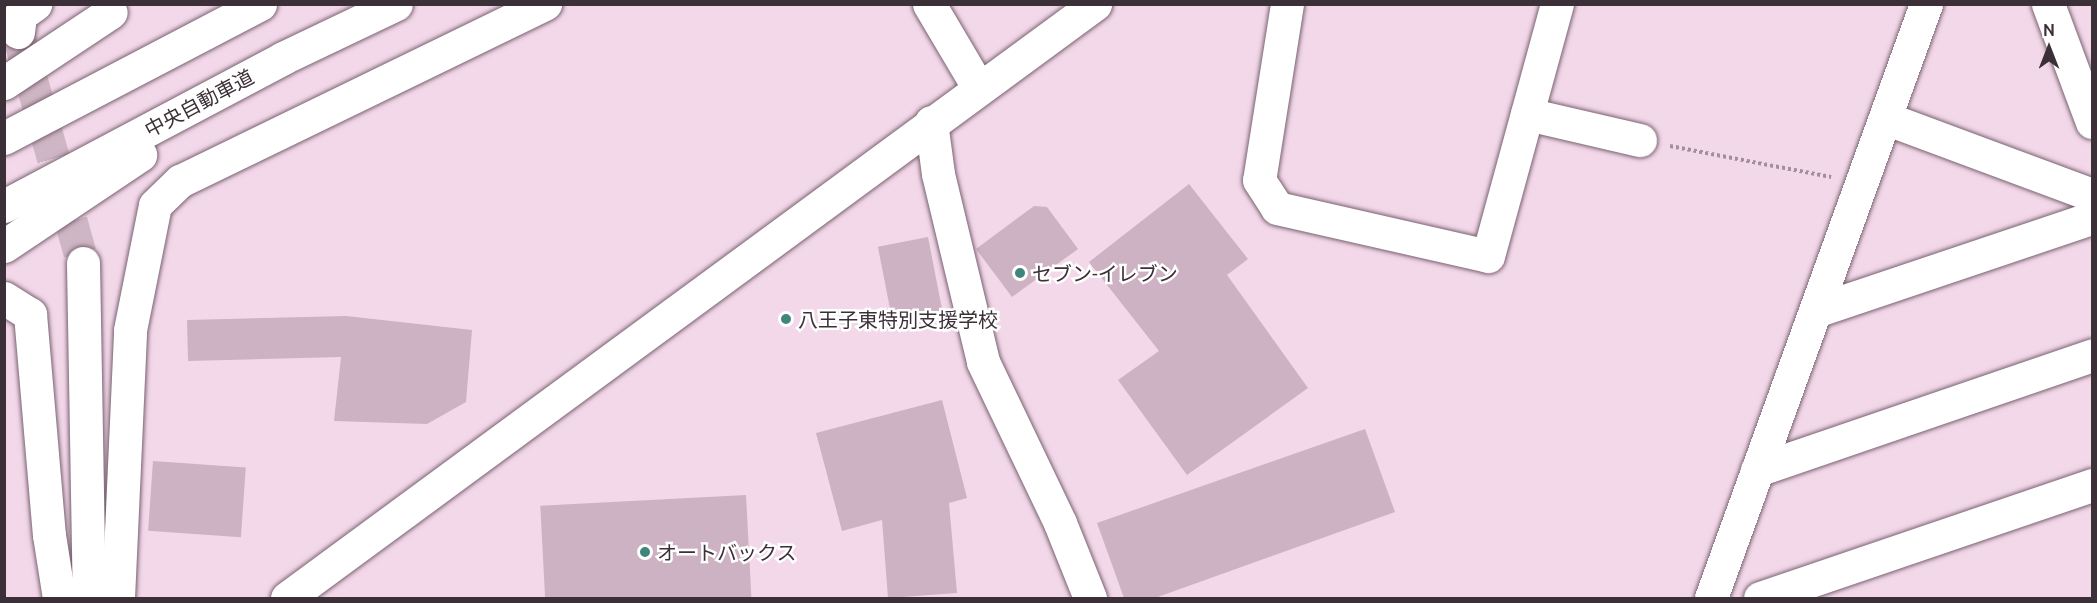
<!DOCTYPE html>
<html>
<head>
<meta charset="utf-8">
<style>
  body { margin:0 }
  #map { position:relative; width:2097px; height:603px; overflow:hidden; background:#f3d8e9; font-family:Ubuntu,"Noto Sans JP",sans-serif }
  div>[style] { position:absolute }
  .building>* { inset:0; background:#ccb2c2; transform-origin:0 0 }
  .minor-tunnel>* { height:33px; margin-top:-16.5px; transform-origin:0; background:repeating-linear-gradient(90deg,#ceb6c5 0 33px,transparent 0 49px) }
  .path>* { height:4px; margin-top:-2px; transform-origin:0; background:repeating-linear-gradient(90deg,#a38f9c 0 3px,transparent 0 6px) }
  .roads { filter:drop-shadow(0 0 2px #796271) drop-shadow(0 0 2px #796271) }
  .minor>* { height:33px; margin:-16.5px; padding:0 16.5px; transform-origin:16.5px; border-radius:16.5px; background:#fff }
  .highway>* { height:33px; margin:-16.5px; padding:0 16.5px; transform-origin:16.5px; border-radius:16.5px; background:#fff }
  .dots>* { width:16px; height:16px; translate:-50% -50%; box-sizing:border-box; border:3px solid #fff; border-radius:50% }
  span { translate:-50% -50%; white-space:nowrap; text-align:center; line-height:1.15; -webkit-text-stroke:5px #fff; paint-order:stroke }
  .street-label { font-size:20px; color:#3b3037 }
  .poi-label { font-size:20px; color:#3b3037 }
  .left { translate:0 -50%; text-align:left }
  .frame { position:absolute; inset:0; border:6px solid #3b3037; pointer-events:none }
  .north { position:absolute; left:2019px; top:18px; width:60px; height:60px; -webkit-text-stroke:4px #fff; paint-order:stroke; rotate:0deg; font-size:16px; font-weight:700; line-height:24px; text-align:center; color:#3b3037 }
  .north::after { content:''; display:block; margin:auto; width:21px; height:27px; background:#3b3037; clip-path:polygon(50% 0,100% 100%,50% 72%,0 100%) }
</style>
</head>
<body>
<div id="map">
  <div class="building">
    <i style="clip-path:polygon(1189px 184px,1248px 259px,1227px 275px,1308px 388px,1187px 475px,1118px 380px,1159px 351px,1089px 262px)"></i>
    <i style="clip-path:polygon(1034px 206px,1047px 207px,1078px 249px,1012px 297px,976px 249px)"></i>
    <i style="left:928px;top:237px;width:76px;height:51px;rotate:79deg"></i>
    <i style="clip-path:polygon(346px 316px,472px 330px,466px 402px,427px 424px,334px 421px,341px 357px,188px 361px,187px 320px)"></i>
    <i style="clip-path:polygon(942px 400px,967px 498px,949px 503px,957px 593px,888px 598px,882px 520px,842px 531px,816px 433px)"></i>
    <i style="clip-path:polygon(1365px 429px,1395px 512px,1155px 598px,1124px 598px,1097px 523px)"></i>
    <i style="left:153px;top:461px;width:93px;height:70px;rotate:4deg"></i>
    <i style="left:746px;top:495px;width:103px;height:206px;rotate:87deg"></i>
  </div>
  <div class="minor-tunnel">
    <i style="left:18px;top:32px;width:240px;rotate:74.3deg"></i>
  </div>
  <div class="path">
    <i style="left:1670px;top:146px;width:164px;rotate:10.9deg"></i>
  </div>
  <div class="roads">
    <div class="minor">
      <i style="left:929px;top:4px;width:96px;rotate:59.4deg"></i>
      <i style="left:1287px;top:4px;width:178px;rotate:99deg"></i>
      <i style="left:1259px;top:180px;width:33px;rotate:57deg"></i>
      <i style="left:1277px;top:208px;width:216px;rotate:12.8deg"></i>
      <i style="left:1488px;top:256px;width:261px;rotate:-74.7deg"></i>
      <i style="left:2048px;top:4px;width:126px;rotate:69.6deg"></i>
      <i style="left:18px;top:32px;width:17px;rotate:-83deg"></i>
      <i style="left:20px;top:15px;width:19px;rotate:-36deg"></i>
      <i style="left:1527px;top:114px;width:116px;rotate:13deg"></i>
      <i style="left:1885px;top:118px;width:221px;rotate:20.4deg"></i>
      <i style="left:931px;top:122px;width:52px;rotate:82.3deg"></i>
      <i style="left:938px;top:174px;width:193px;rotate:76.5deg"></i>
      <i style="left:983px;top:362px;width:178px;rotate:64.4deg"></i>
      <i style="left:1060px;top:523px;width:81px;rotate:68.2deg"></i>
      <i style="left:83px;top:263px;width:335px;rotate:89deg"></i>
      <i style="left:4px;top:298px;width:31px;rotate:32deg"></i>
      <i style="left:30px;top:314px;width:222px;rotate:85.1deg"></i>
      <i style="left:49px;top:535px;width:64px;rotate:81deg"></i>
      <i style="left:1815px;top:311px;width:292px;rotate:-18.6deg"></i>
      <i style="left:1757px;top:470px;width:354px;rotate:-18.9deg"></i>
      <i style="left:118px;top:598px;width:268px;rotate:-87.4deg"></i>
      <i style="left:130px;top:330px;width:127px;rotate:-78.7deg"></i>
      <i style="left:155px;top:205px;width:35px;rotate:-44deg"></i>
      <i style="left:180px;top:181px;width:406px;rotate:-25.9deg"></i>
      <i style="left:287px;top:598px;width:1003px;rotate:-36.32deg"></i>
      <i style="left:1711px;top:598px;width:632px;rotate:-70.1deg"></i>
      <i style="left:1760px;top:598px;width:351px;rotate:-18.8deg"></i>
    </div>
    <div class="highway">
      <i style="left:4px;top:83px;width:128px;rotate:-33.6deg"></i>
      <i style="left:4px;top:138px;width:289px;rotate:-27.6deg"></i>
      <i style="left:4px;top:206px;width:316px;rotate:-27.9deg"></i>
      <i style="left:283px;top:58px;width:125px;rotate:-25.5deg"></i>
      <i style="left:4px;top:246px;width:164px;rotate:-33.8deg"></i>
    </div>
  </div>
  <div class="dots">
    <i style="left:1020px;top:273px;background:#40857b"></i>
    <i style="left:786px;top:319px;background:#40857b"></i>
    <i style="left:645px;top:552px;background:#40857b"></i>
  </div>
  <div class="street-label">
    <span style="left:199px;top:103px;rotate:-28deg">中央自動車道</span>
  </div>
  <div class="poi-label">
    <span class="left" style="left:1032px;top:273px">セブン-イレブン</span>
    <span class="left" style="left:798px;top:319px">八王子東特別支援学校</span>
    <span class="left" style="left:657px;top:552px">オートバックス</span>
  </div>
  <div class="frame"></div>
  <div class="north">N</div>
</div>
</body>
</html>
